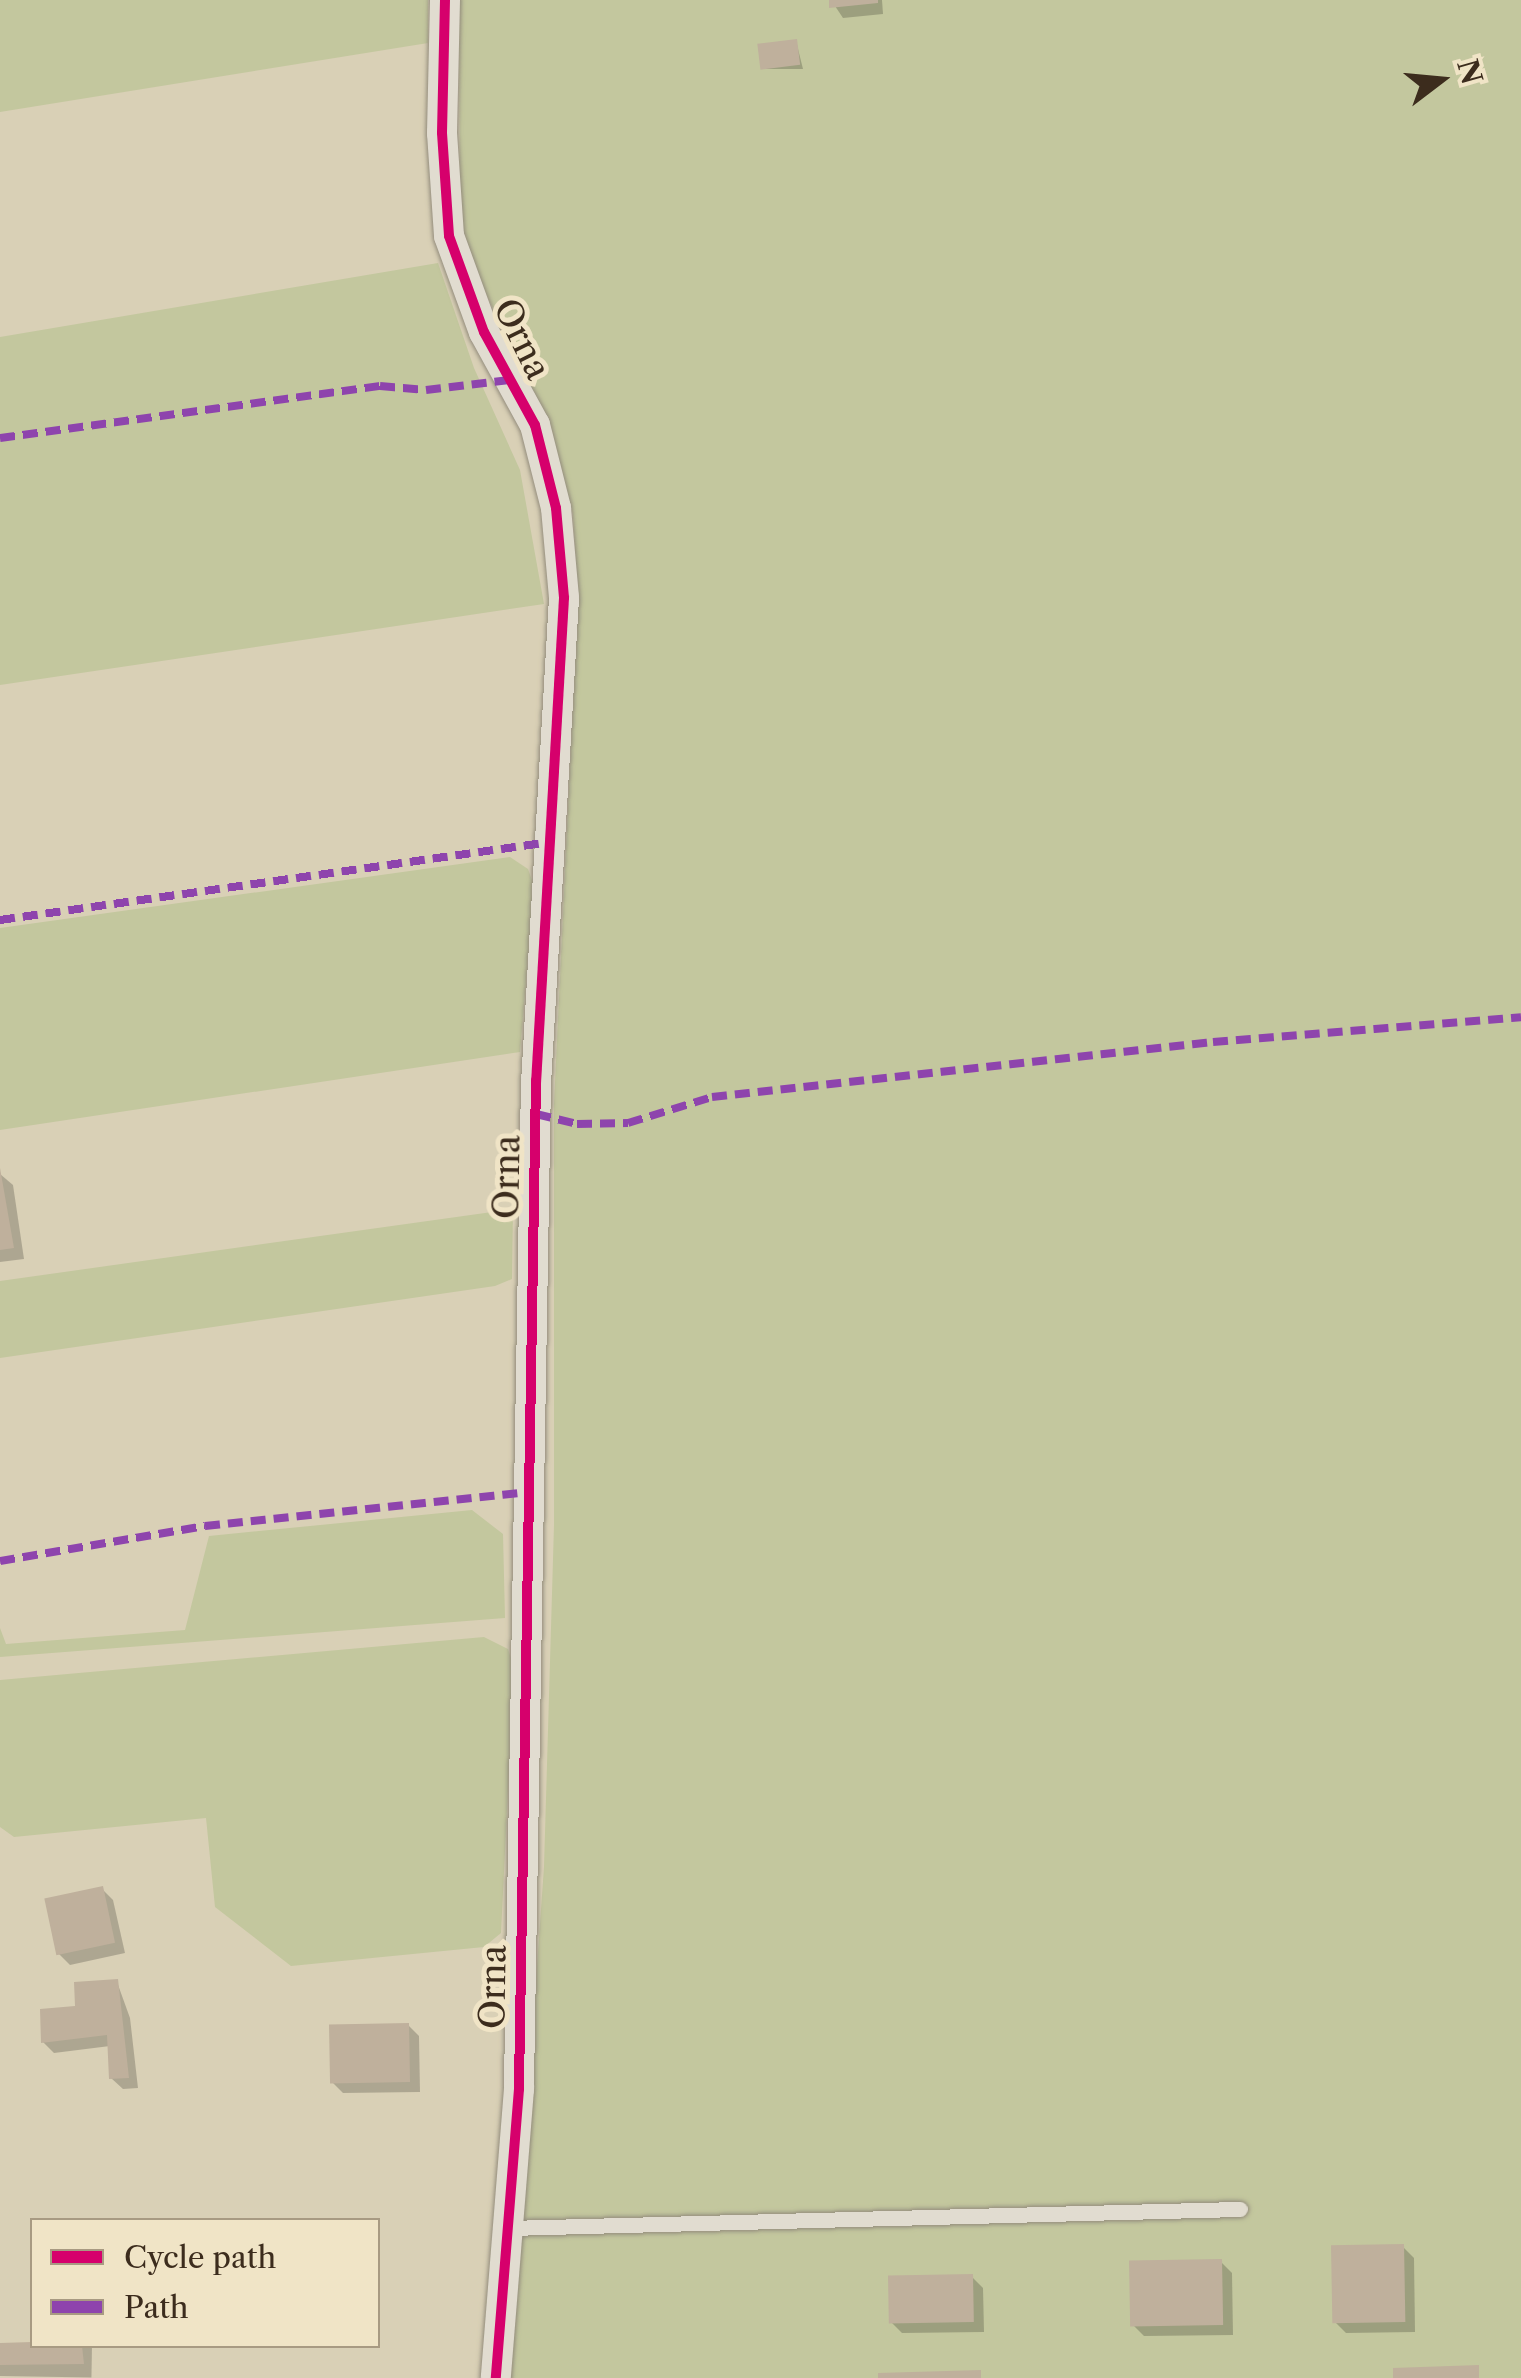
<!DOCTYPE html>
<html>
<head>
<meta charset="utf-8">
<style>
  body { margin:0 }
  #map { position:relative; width:1521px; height:2378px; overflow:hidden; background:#d9d0b6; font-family:"Libre Caslon Text",serif }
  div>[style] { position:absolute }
  .green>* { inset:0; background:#c3c79e }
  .shadow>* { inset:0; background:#0003; transform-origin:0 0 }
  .building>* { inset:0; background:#bfb09c; transform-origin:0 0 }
  .roads { filter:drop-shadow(0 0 2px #938c7c) drop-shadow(0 0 2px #938c7c) }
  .lane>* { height:15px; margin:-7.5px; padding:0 7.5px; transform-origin:7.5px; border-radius:7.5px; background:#e1dcd0 }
  .street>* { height:30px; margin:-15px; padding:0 15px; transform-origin:15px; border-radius:15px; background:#e1dcd0 }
  .quiet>* { height:8px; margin-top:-4px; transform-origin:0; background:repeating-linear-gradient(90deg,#8e44ad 0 15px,transparent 0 23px) }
  .cycleway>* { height:10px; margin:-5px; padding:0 5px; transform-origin:5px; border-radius:5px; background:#d6006c }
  span { translate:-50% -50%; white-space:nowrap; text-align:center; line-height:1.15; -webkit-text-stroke:10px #f0e4c6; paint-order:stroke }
  .street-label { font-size:35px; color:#3c2c1d }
  .legend { position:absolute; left:30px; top:2218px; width:350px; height:130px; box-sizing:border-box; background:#f0e4c6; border:2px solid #a89a82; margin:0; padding:12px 18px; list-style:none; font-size:30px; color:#3c2c1d }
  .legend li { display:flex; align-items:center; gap:20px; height:50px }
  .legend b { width:50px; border:2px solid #a89a82 }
  .north { position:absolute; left:1391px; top:30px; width:100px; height:100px; -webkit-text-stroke:8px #f0e4c6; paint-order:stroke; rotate:74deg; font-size:28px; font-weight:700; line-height:40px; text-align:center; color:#3c2c1d }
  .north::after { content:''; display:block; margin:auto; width:35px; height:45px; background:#3c2c1d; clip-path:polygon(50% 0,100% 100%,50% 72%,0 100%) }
</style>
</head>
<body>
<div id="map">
  <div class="green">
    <i style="clip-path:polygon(0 0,428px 0,428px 43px,0 112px)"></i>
    <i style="clip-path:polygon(459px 0,1521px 0,1521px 2378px,508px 2378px,544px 1867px,554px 1525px,554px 1104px,578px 598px,573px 514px,549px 424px,471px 263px,460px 218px)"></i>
    <i style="clip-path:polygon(438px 263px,474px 368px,520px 470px,544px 604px,0 685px,0 337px)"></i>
    <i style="clip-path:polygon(510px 857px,528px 869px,534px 886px,520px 1052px,0 1130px,0 928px)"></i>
    <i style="clip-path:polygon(513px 1209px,512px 1279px,495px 1286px,0 1358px,0 1281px)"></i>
    <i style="clip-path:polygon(472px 1510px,503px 1534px,505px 1618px,0 1657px,0 1628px,6px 1644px,185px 1630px,209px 1536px)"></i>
    <i style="clip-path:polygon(484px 1637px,508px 1649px,514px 1667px,501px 1933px,484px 1947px,291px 1966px,215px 1907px,206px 1818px,14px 1837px,0 1827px,0 1680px)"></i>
  </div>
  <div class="shadow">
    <i style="clip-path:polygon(831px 0,882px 0,883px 14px,843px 18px)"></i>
    <i style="clip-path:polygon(796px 41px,803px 69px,762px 69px)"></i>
    <i style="clip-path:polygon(0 1174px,13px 1185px,24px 1259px,0 1262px)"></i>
    <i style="clip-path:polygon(102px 1889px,113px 1900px,125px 1953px,70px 1965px,59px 1954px)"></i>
    <i style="clip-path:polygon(117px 1982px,130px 2018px,138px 2088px,123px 2089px,111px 2078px,110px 2046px,54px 2053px,43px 2042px)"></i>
    <i style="clip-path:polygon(408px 2025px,419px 2036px,420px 2092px,343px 2093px,332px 2082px)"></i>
    <i style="clip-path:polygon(1403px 2247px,1414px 2258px,1415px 2332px,1346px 2333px,1335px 2322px)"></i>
    <i style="clip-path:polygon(1221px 2262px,1232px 2273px,1233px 2335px,1144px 2336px,1133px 2325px)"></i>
    <i style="clip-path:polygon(972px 2277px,983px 2288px,984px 2332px,902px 2333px,891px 2322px)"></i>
    <i style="left:0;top:2345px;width:92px;height:31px;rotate:1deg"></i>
  </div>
  <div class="building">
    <i style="clip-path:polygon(829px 0,878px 0,878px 3px,829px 8px)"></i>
    <i style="left:797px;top:39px;width:26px;height:40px;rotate:83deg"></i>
    <i style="clip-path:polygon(0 1168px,14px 1248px,0 1250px)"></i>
    <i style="left:103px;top:1886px;width:58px;height:60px;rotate:78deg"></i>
    <i style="clip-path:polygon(118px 1979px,129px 2078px,109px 2079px,107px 2035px,41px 2043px,40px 2009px,75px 2006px,74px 1982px)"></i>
    <i style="left:409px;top:2023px;width:59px;height:80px;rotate:89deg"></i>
    <i style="left:1404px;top:2244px;width:78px;height:73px;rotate:89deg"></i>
    <i style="left:1222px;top:2259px;width:66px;height:93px;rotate:89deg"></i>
    <i style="left:973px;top:2274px;width:48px;height:85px;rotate:89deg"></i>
    <i style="clip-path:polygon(32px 2342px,82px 2346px,84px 2364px,0 2365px,0 2343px)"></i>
    <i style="clip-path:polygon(1479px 2365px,1479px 2378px,1393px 2378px,1393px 2368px)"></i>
    <i style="clip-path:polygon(981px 2370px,981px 2378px,878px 2378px,878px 2373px)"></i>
  </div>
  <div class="roads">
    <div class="lane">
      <i style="left:508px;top:2228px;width:732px;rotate:-1.49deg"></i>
    </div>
    <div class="street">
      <i style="left:445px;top:0;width:133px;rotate:91.3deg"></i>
      <i style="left:442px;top:133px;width:103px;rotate:86.1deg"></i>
      <i style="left:449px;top:236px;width:102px;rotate:70deg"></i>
      <i style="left:484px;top:332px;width:106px;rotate:61.3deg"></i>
      <i style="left:535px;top:425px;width:86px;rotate:75.8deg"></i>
      <i style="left:556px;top:508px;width:90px;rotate:84.9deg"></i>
      <i style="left:564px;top:598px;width:483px;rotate:93.3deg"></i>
      <i style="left:536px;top:1080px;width:1009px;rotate:90.97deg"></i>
      <i style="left:519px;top:2089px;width:290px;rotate:94.6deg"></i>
    </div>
  </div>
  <div class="quiet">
    <i style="left:0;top:438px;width:384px;rotate:-7.8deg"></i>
    <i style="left:380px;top:386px;width:46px;rotate:5deg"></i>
    <i style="left:426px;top:390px;width:84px;rotate:-6.9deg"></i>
    <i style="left:0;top:920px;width:556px;rotate:-8.07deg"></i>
    <i style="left:536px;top:1114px;width:42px;rotate:13.7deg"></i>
    <i style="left:577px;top:1124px;width:51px;rotate:-1.1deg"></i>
    <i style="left:628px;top:1123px;width:88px;rotate:-17.2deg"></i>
    <i style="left:712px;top:1097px;width:504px;rotate:-6.26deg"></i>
    <i style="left:1213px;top:1042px;width:309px;rotate:-4.6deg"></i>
    <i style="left:0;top:1561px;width:208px;rotate:-9.7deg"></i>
    <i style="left:205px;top:1526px;width:326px;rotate:-6deg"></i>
  </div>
  <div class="cycleway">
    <i style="left:445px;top:0;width:133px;rotate:91.3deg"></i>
    <i style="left:442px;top:133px;width:103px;rotate:86.1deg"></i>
    <i style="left:449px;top:236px;width:102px;rotate:70deg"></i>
    <i style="left:484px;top:332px;width:106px;rotate:61.3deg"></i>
    <i style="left:535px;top:425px;width:86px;rotate:75.8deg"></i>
    <i style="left:556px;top:508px;width:90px;rotate:84.9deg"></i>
    <i style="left:564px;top:598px;width:483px;rotate:93.3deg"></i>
    <i style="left:536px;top:1080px;width:1009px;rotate:90.97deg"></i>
    <i style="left:519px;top:2089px;width:290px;rotate:94.6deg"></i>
  </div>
  <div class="street-label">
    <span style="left:522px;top:339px;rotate:64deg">Orna</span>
    <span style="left:507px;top:1177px;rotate:-89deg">Orna</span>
    <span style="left:493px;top:1987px;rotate:-89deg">Orna</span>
  </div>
  <ul class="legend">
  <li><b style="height:12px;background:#d6006c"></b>Cycle path</li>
  <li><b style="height:12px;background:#8e44ad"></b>Path</li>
  </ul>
  <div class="north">N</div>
</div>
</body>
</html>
